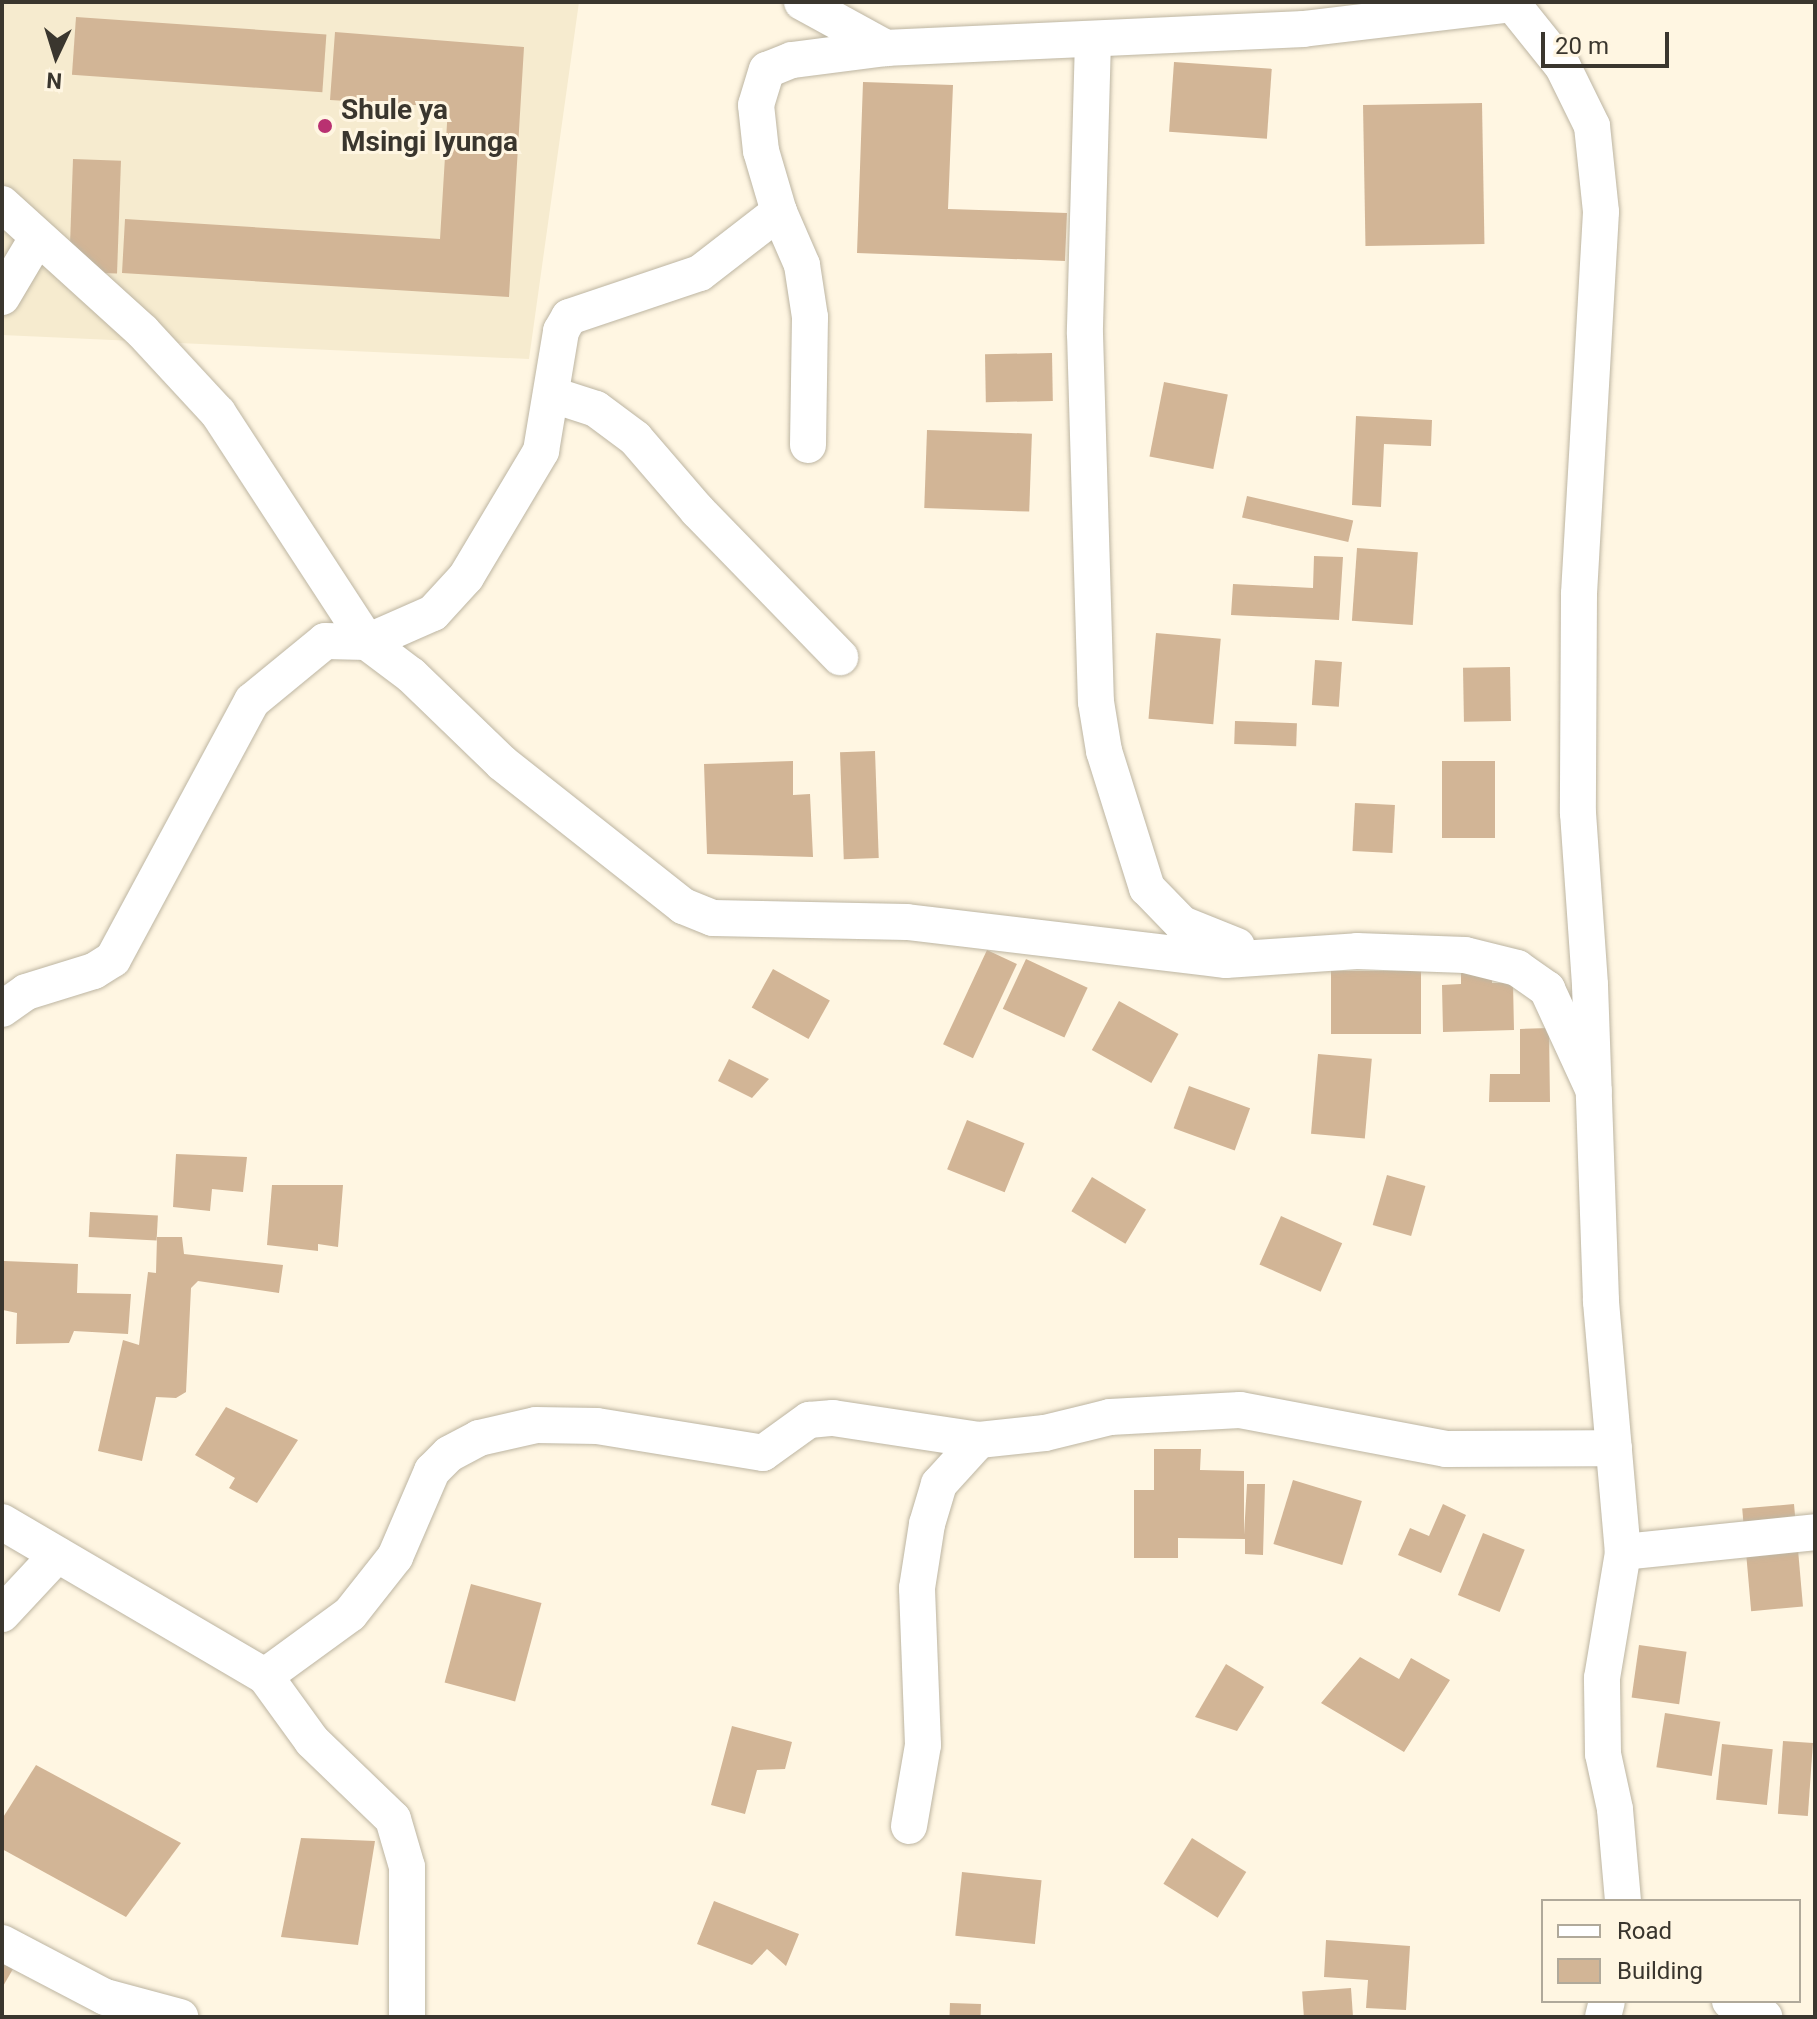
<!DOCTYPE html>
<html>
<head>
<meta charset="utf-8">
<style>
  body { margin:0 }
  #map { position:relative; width:1817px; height:2019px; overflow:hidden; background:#fff6e2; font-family:Roboto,sans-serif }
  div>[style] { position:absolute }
  .built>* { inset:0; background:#f6ebcf }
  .building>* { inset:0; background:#d2b596; transform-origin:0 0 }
  .roads { filter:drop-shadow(0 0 2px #bdb5a2) drop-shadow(0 0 2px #bdb5a2) }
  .minor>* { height:36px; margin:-18px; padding:0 18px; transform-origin:18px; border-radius:18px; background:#fff }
  .dots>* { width:22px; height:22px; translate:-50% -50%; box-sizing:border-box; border:4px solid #fff6e2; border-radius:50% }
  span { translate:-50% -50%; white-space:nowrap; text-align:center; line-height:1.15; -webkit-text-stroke:6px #fff6e2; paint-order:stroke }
  .poi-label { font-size:28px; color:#3a362e; font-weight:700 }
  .left { translate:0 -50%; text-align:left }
  .frame { position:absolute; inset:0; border:4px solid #3a362e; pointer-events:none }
  .legend { position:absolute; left:1541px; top:1899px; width:260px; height:104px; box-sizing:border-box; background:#fff6e2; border:2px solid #b0a99a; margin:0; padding:10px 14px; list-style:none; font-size:24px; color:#3a362e }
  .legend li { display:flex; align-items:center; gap:16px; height:40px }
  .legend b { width:40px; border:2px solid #b0a99a }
  .north { position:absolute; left:16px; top:16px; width:80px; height:80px; -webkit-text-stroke:6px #fff6e2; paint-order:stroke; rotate:184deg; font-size:22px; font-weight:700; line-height:32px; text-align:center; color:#3a362e }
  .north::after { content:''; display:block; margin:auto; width:28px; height:36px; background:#3a362e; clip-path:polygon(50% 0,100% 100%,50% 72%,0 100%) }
  .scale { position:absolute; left:1541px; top:32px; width:128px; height:36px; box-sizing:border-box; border:4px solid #3a362e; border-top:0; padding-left:10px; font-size:24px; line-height:28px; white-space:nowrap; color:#3a362e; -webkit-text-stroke:6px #fff6e2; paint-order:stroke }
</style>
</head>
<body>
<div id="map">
  <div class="built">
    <i style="clip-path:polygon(2px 2px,579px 2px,529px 359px,2px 335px)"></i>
  </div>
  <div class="building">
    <i style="left:76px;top:17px;width:251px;height:58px;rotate:4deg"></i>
    <i style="clip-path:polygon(335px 32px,524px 47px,509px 297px,122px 273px,125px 219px,440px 239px,448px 107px,330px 100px)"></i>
    <i style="left:1174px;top:62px;width:98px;height:70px;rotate:4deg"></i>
    <i style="clip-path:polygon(863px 82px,953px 85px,948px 209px,1067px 213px,1065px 261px,857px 253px)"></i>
    <i style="left:1482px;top:103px;width:141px;height:119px;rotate:89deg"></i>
    <i style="left:73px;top:159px;width:48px;height:113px;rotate:2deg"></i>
    <i style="left:1052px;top:353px;width:48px;height:67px;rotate:89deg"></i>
    <i style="left:1164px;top:382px;width:65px;height:76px;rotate:11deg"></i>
    <i style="clip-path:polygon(1356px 416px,1432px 420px,1431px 446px,1384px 444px,1381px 507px,1352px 505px)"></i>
    <i style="left:927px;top:430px;width:105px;height:78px;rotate:2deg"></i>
    <i style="left:1247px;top:496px;width:109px;height:22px;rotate:13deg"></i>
    <i style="left:1357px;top:548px;width:61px;height:73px;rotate:4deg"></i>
    <i style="clip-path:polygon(1314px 556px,1343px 557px,1339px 620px,1231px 615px,1233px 584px,1313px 588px)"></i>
    <i style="left:1156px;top:633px;width:65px;height:86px;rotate:5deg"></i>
    <i style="left:1315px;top:660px;width:27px;height:45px;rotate:4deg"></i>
    <i style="left:1510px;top:667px;width:54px;height:47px;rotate:89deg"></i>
    <i style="left:1235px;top:721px;width:62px;height:23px;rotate:2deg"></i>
    <i style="left:875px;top:751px;width:107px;height:35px;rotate:88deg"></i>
    <i style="clip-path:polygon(793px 761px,793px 795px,810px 794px,813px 857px,707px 854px,704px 764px)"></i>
    <i style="left:1442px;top:761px;width:53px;height:77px"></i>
    <i style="left:1355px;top:803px;width:40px;height:48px;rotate:3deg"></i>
    <i style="left:987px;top:950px;width:33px;height:104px;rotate:25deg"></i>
    <i style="left:1026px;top:959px;width:68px;height:55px;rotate:25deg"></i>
    <i style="clip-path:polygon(1492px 965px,1492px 983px,1513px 983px,1514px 1030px,1443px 1032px,1442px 985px,1461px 984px,1461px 966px)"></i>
    <i style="left:773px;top:969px;width:65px;height:44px;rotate:29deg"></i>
    <i style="left:1331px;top:971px;width:90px;height:63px"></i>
    <i style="left:1119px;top:1001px;width:68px;height:56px;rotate:29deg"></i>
    <i style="clip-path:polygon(1549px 1028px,1550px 1102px,1489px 1102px,1490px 1074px,1520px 1074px,1520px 1029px)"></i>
    <i style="left:1318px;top:1054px;width:54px;height:80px;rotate:5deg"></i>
    <i style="clip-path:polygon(729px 1059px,769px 1079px,752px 1098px,718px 1081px)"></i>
    <i style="left:1189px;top:1086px;width:65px;height:45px;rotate:20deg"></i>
    <i style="left:967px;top:1120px;width:62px;height:53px;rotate:22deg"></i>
    <i style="clip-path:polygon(176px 1154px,247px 1157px,243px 1192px,212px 1189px,210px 1211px,173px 1207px)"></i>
    <i style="left:1387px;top:1175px;width:40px;height:52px;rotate:16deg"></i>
    <i style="left:1092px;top:1177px;width:63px;height:40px;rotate:31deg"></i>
    <i style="clip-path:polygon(272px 1185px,343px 1185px,338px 1247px,318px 1244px,318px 1251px,267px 1245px)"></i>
    <i style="left:90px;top:1212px;width:68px;height:25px;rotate:3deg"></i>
    <i style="left:1281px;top:1216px;width:67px;height:53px;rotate:24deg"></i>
    <i style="clip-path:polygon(157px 1237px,182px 1237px,184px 1254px,283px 1265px,279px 1293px,198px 1281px,191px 1288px,186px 1392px,176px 1398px,156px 1397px,142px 1461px,98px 1451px,123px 1340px,139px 1345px,148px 1272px,156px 1273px)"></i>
    <i style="clip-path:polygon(4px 1261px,78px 1264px,77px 1293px,131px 1294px,128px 1334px,74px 1331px,69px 1343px,16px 1344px,17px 1313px,3px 1310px)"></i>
    <i style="clip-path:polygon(226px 1407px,298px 1440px,257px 1503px,229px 1488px,235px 1478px,195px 1455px)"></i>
    <i style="clip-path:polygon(1154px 1449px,1201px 1449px,1200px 1470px,1244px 1471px,1244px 1535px,1247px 1484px,1265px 1484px,1263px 1555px,1245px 1554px,1245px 1539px,1178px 1538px,1178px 1558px,1134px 1558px,1134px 1490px,1154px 1490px)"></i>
    <i style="left:1293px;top:1480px;width:72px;height:67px;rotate:17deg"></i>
    <i style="clip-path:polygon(1443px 1504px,1466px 1515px,1441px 1573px,1398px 1555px,1410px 1528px,1429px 1536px)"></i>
    <i style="left:1794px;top:1504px;width:103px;height:52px;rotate:85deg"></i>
    <i style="left:1483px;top:1533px;width:45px;height:67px;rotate:22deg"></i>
    <i style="left:471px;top:1584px;width:73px;height:102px;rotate:15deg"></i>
    <i style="left:1639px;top:1645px;width:48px;height:53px;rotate:8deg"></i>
    <i style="clip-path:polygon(1360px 1657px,1399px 1679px,1411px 1658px,1450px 1680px,1404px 1752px,1321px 1703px)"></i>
    <i style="clip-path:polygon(1226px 1664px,1264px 1687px,1237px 1731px,1195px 1717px)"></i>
    <i style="left:1665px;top:1713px;width:56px;height:55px;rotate:9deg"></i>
    <i style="clip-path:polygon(732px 1726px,792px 1742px,785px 1769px,757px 1770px,745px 1814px,711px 1805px)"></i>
    <i style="left:1783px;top:1741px;width:30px;height:73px;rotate:4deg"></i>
    <i style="left:1722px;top:1744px;width:51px;height:56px;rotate:6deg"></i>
    <i style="clip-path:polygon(36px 1765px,181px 1843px,126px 1917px,2px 1849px,2px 1819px)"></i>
    <i style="clip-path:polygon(301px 1838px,375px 1841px,358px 1945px,281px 1937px)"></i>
    <i style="left:1192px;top:1838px;width:64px;height:54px;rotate:32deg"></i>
    <i style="left:962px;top:1872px;width:80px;height:64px;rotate:6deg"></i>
    <i style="clip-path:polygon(714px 1901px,799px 1934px,786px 1966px,767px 1949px,752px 1965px,697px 1944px)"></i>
    <i style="clip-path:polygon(1326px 1940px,1410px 1946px,1406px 2010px,1366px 2008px,1368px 1980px,1324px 1977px)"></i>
    <i style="clip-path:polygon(2px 1956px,17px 1962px,2px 1988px)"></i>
    <i style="left:1351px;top:1988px;width:29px;height:49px;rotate:86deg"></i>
    <i style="left:950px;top:2003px;width:31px;height:14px;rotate:2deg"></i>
  </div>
  <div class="roads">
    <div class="minor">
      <i style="left:802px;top:2px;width:96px;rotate:28.7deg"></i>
      <i style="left:886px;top:48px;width:417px;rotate:-2.6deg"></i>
      <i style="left:1303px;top:29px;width:210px;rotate:-6.8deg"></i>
      <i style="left:1511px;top:2px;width:83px;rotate:51.3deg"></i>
      <i style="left:1563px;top:67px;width:66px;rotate:63.8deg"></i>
      <i style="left:1592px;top:126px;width:86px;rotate:84deg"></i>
      <i style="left:1601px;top:212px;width:383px;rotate:93.3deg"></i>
      <i style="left:1579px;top:594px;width:219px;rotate:90.3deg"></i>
      <i style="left:1578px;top:813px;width:172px;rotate:86deg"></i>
      <i style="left:1590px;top:985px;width:317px;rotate:88deg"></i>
      <i style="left:1601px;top:1302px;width:251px;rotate:85deg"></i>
      <i style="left:1093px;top:40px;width:294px;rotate:91.6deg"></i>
      <i style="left:1085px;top:334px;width:368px;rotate:88.3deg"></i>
      <i style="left:1096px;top:702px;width:50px;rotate:80.7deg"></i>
      <i style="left:1104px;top:751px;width:144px;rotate:72.6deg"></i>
      <i style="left:1147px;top:888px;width:50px;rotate:45.8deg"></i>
      <i style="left:1182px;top:924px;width:59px;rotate:21.8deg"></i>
      <i style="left:2px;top:204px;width:190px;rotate:42.2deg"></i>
      <i style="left:143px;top:332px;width:110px;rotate:47.2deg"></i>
      <i style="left:218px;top:413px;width:273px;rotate:56.9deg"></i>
      <i style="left:367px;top:642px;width:55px;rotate:36.9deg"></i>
      <i style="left:411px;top:675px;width:127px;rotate:44deg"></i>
      <i style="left:502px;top:763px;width:231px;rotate:38.3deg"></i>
      <i style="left:683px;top:906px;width:32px;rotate:22deg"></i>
      <i style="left:713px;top:918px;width:194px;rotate:1.2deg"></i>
      <i style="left:907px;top:922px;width:321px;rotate:6.8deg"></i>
      <i style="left:1226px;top:960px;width:131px;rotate:-3.9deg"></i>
      <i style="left:1357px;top:951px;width:108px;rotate:2.1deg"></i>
      <i style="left:1465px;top:955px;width:54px;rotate:14deg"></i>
      <i style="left:1517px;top:968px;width:37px;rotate:35deg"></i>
      <i style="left:1547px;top:989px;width:112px;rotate:65.3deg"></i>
      <i style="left:779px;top:212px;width:58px;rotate:66.5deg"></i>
      <i style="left:802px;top:265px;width:53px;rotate:81.3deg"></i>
      <i style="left:810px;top:317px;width:128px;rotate:90.9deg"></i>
      <i style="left:2px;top:297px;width:69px;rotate:-59.3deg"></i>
      <i style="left:553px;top:395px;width:45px;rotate:18deg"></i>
      <i style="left:596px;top:409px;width:49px;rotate:36.6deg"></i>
      <i style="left:635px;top:438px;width:96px;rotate:49.2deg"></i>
      <i style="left:698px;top:511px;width:204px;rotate:45.8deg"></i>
      <i style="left:2px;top:1009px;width:29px;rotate:-35deg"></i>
      <i style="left:26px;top:992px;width:71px;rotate:-17.2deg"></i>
      <i style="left:94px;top:971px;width:22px;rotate:-32deg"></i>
      <i style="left:113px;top:959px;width:293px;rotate:-61.7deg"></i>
      <i style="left:252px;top:701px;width:94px;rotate:-39.4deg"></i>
      <i style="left:325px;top:641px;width:42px;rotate:1.4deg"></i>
      <i style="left:367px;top:642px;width:72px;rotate:-23.7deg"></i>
      <i style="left:433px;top:613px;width:49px;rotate:-47.5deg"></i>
      <i style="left:466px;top:577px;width:147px;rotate:-59.2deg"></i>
      <i style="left:541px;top:451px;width:122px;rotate:-80.5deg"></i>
      <i style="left:561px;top:331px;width:16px;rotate:-60deg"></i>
      <i style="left:569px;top:317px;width:138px;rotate:-18.6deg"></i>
      <i style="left:700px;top:273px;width:100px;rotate:-37.7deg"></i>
      <i style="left:779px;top:212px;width:64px;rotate:-106.4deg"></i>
      <i style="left:761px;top:151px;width:46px;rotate:-96.2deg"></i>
      <i style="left:756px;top:105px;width:37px;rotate:-73deg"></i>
      <i style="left:767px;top:70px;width:27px;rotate:-22deg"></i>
      <i style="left:792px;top:60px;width:95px;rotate:-7.3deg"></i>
      <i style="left:2px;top:1522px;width:305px;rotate:30.4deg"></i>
      <i style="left:265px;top:1676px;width:80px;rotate:54.1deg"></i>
      <i style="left:312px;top:1741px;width:112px;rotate:43.9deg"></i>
      <i style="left:393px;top:1819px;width:50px;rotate:73.7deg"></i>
      <i style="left:407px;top:1867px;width:150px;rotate:90deg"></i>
      <i style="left:2px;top:1614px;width:81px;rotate:-47deg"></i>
      <i style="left:265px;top:1676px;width:105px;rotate:-36.1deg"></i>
      <i style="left:350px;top:1614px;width:73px;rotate:-51.7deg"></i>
      <i style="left:395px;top:1557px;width:94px;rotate:-66.7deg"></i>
      <i style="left:432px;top:1471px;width:24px;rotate:-45deg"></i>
      <i style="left:449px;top:1454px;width:34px;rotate:-28deg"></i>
      <i style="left:479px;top:1438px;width:58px;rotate:-12.8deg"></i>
      <i style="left:536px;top:1425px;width:61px;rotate:0.9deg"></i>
      <i style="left:597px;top:1426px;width:168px;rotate:9.2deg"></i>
      <i style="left:763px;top:1453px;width:57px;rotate:-35.7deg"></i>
      <i style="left:809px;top:1420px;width:24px;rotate:-5deg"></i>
      <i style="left:833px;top:1418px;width:148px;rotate:8.6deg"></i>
      <i style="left:979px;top:1440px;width:66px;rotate:-6.1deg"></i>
      <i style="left:1045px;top:1433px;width:67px;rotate:-13.8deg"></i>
      <i style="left:1110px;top:1417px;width:130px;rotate:-3.1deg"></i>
      <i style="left:1240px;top:1410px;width:210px;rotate:10.7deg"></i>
      <i style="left:1446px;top:1449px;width:168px;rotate:-0.3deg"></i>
      <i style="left:909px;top:1826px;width:82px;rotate:-80.2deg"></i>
      <i style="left:923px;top:1745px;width:157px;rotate:-92.2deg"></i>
      <i style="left:917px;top:1588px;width:65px;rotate:-81.1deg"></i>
      <i style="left:927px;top:1524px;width:42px;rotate:-73.3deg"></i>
      <i style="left:939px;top:1484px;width:59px;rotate:-47.7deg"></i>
      <i style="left:1623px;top:1901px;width:92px;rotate:-95deg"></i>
      <i style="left:1615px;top:1809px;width:56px;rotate:-102.3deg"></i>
      <i style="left:1603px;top:1754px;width:76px;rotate:-90.8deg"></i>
      <i style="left:1602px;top:1678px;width:128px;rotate:-80.5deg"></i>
      <i style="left:1623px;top:1552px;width:193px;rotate:-5.9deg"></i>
      <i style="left:2px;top:1943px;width:116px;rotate:27.7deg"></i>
      <i style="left:105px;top:1997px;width:78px;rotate:14.9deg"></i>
      <i style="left:1730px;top:2001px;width:38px;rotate:25deg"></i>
      <i style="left:1603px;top:2017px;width:16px;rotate:-76deg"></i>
    </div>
  </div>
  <div class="dots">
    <i style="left:325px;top:126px;background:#b93171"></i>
  </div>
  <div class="poi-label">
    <span class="left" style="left:341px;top:126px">Shule ya<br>Msingi Iyunga</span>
  </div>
  <div class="frame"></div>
  <ul class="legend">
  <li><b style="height:10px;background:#fff"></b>Road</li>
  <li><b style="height:22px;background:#d2b596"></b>Building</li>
  </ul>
  <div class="north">N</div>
  <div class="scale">20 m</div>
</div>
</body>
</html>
